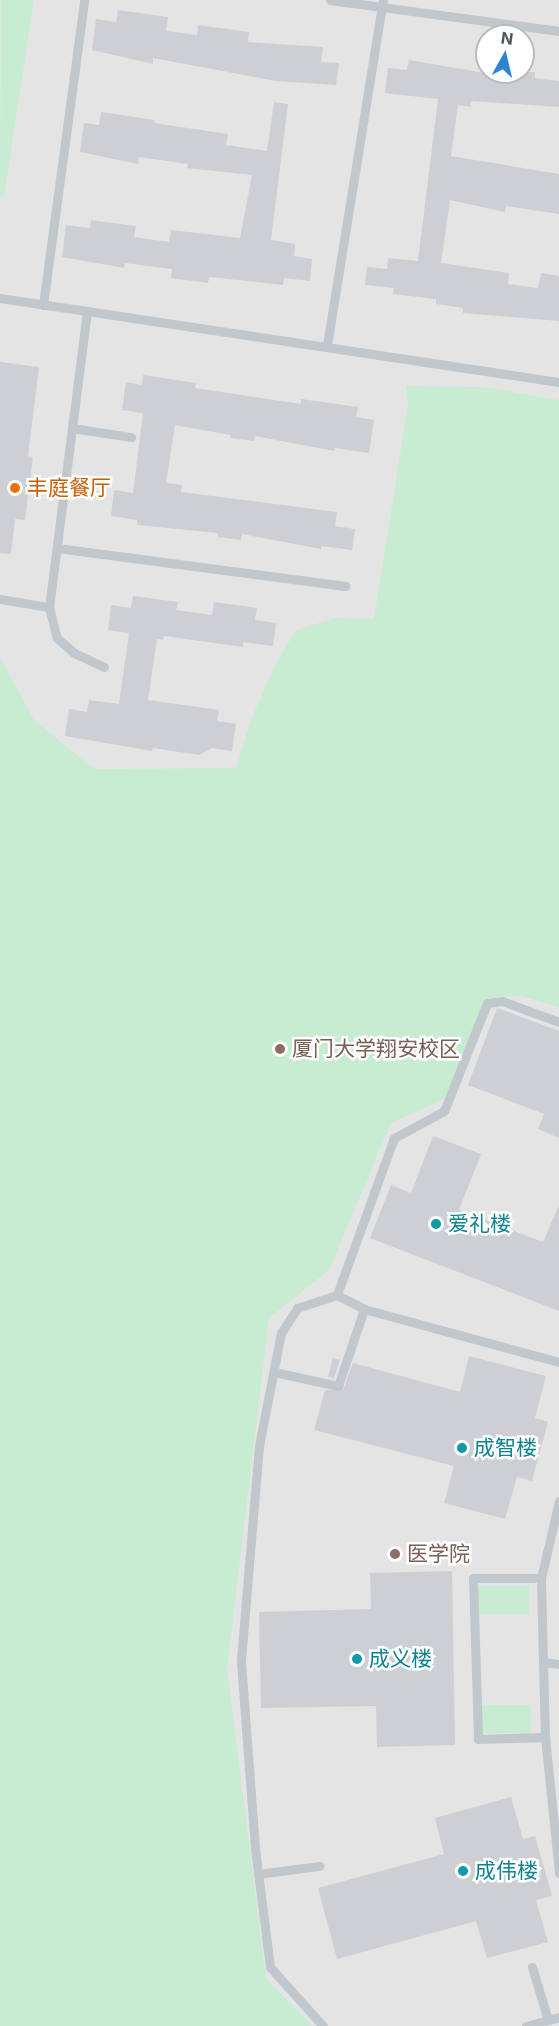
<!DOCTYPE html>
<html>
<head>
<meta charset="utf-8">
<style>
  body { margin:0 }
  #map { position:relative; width:559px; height:2026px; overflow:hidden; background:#f4f2f3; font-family:Inter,"Noto Sans SC",sans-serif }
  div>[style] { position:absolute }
  .education>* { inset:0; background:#e5e4e4 }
  .green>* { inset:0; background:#c7ecd2; transform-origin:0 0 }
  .building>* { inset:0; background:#cdcfd4 }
  .lane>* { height:9px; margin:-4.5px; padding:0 4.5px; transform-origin:4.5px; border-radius:4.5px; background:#c0c7cd }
  .dots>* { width:16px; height:16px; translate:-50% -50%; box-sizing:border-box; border:3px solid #fff; border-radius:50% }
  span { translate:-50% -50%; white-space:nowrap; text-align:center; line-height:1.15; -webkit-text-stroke:5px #fff; paint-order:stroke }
  .food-label { font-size:21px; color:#c56008 }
  .left { translate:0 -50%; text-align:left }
  .education-label { font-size:21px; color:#785e54 }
  .culture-label { font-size:21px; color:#0d838f }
  .north { position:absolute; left:475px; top:24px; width:60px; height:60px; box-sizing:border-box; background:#fff; border:2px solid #b7bcbf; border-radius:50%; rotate:8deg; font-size:16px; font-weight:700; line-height:24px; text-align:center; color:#4c575e }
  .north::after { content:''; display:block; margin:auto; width:21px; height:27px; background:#2f84d2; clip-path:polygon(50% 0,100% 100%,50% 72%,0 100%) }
</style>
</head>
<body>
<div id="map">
  <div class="education">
    <i style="clip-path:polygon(evenodd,0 0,559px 0,559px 2026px,0 2026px,0 0,487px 36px,523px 36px,523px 72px,487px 72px,487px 36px)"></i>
  </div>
  <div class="green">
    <i style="clip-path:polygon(1px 0,34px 0,4px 196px,0 196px)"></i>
    <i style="clip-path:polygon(406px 386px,483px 387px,559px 400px,559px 1007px,521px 996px,497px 996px,451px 1096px,391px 1123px,329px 1270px,269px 1318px,227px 1668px,266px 1978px,312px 2026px,0 2026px,0 657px,34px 720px,94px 769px,236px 768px,252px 717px,275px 665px,296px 630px,335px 618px,374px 619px,408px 404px)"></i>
    <i style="left:529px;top:1586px;width:28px;height:50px;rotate:90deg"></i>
    <i style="left:481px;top:1705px;width:50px;height:28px"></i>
  </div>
  <div class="building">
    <i style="clip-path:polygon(118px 10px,168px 17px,166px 31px,197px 35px,198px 25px,249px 32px,248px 42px,323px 47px,321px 62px,339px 63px,336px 85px,276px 81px,153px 58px,153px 64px,92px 50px,96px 19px,116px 22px)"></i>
    <i style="clip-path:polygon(409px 60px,485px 73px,535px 72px,535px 78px,559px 81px,559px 107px,471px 101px,470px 107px,458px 105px,451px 156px,559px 174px,559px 214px,506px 206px,505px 212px,450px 200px,441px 263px,509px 273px,508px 284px,538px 288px,541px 273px,559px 276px,559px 321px,463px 313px,463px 308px,436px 304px,436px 299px,393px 294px,394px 288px,365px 285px,367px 267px,387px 269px,388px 258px,418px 261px,438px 99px,385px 93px,388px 68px,407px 70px)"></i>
    <i style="clip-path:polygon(274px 102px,288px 104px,271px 240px,295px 244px,294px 256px,312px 259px,310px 281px,284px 278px,283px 285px,209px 277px,208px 283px,171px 278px,172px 269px,125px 263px,124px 268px,62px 257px,66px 225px,90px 228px,91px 220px,136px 226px,134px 237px,169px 242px,171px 230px,240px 238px,252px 175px,187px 168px,188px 164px,139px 157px,138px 164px,80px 152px,84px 123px,99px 125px,101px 112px,155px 120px,154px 123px,228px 134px,226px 145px,267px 151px)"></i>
    <i style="clip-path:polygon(0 362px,39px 367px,28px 456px,33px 457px,25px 520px,15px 519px,11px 554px,0 553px)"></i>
    <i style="clip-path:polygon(143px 375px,196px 383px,195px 388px,301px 404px,301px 399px,358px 407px,356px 417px,374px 420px,369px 453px,335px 448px,334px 451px,255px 436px,254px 441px,231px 438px,230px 435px,175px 425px,166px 483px,182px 485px,181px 492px,337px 512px,335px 526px,355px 529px,352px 550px,321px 546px,321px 549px,242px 534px,241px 540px,218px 537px,218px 533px,137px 525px,137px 520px,111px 516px,114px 490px,133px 493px,143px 413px,122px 410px,126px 382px,142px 385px)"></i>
    <i style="clip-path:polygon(133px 596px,178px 602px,176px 610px,212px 615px,214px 602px,257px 608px,255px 620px,276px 623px,273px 646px,243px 642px,243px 647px,164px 636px,163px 640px,157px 639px,148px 700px,219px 710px,217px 721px,236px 724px,232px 751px,212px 748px,199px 755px,153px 748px,152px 751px,65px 736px,69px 709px,87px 712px,89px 700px,119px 704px,129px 633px,108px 630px,111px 605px,131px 608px)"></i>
    <i style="clip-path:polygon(497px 1008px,559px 1031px,559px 1138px,538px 1129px,544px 1114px,468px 1085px)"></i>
    <i style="clip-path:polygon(433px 1136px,481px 1154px,459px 1210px,543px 1242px,559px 1205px,559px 1311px,370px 1238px,391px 1185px,411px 1193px)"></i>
    <i style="clip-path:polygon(469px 1356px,546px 1376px,535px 1418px,548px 1422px,532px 1481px,517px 1477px,505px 1519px,444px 1503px,454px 1466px,314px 1430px,325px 1390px,343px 1390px,353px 1363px,460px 1392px)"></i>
    <i style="clip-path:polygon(333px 1358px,340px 1360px,334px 1378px,328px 1377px)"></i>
    <i style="clip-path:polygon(452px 1571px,455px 1745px,377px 1747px,376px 1706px,261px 1708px,259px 1612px,371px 1609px,370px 1573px)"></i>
    <i style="clip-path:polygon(511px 1797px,523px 1839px,535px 1836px,552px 1896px,536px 1900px,548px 1942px,487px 1958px,476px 1921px,337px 1959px,318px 1888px,444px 1854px,435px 1818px)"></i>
  </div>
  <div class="lane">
    <i style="left:330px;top:0;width:231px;rotate:7.7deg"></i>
    <i style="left:0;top:298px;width:565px;rotate:8.55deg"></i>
    <i style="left:43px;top:305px;width:308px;rotate:-82.3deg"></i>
    <i style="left:87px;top:311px;width:298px;rotate:97.3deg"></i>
    <i style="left:49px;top:607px;width:32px;rotate:76deg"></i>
    <i style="left:57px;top:638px;width:23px;rotate:41deg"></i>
    <i style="left:74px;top:653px;width:33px;rotate:25deg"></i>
    <i style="left:327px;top:345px;width:350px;rotate:-80.8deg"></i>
    <i style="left:72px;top:428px;width:60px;rotate:8.7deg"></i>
    <i style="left:57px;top:548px;width:291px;rotate:7.5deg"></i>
    <i style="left:0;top:599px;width:50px;rotate:9.3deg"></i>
    <i style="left:559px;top:1022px;width:61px;rotate:-159.8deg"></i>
    <i style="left:502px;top:1001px;width:15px;rotate:172deg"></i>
    <i style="left:487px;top:1003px;width:116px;rotate:111.7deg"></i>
    <i style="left:444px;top:1111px;width:57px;rotate:151.6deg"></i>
    <i style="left:394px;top:1138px;width:167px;rotate:110deg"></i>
    <i style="left:337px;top:1295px;width:30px;rotate:27deg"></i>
    <i style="left:364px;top:1309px;width:202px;rotate:15.2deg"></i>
    <i style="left:274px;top:1372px;width:66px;rotate:12.3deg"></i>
    <i style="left:338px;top:1386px;width:81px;rotate:-71.3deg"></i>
    <i style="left:541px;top:1578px;width:79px;rotate:-76.8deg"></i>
    <i style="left:543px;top:1662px;width:84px;rotate:-91.4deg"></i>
    <i style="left:541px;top:1578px;width:68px;rotate:180deg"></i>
    <i style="left:473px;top:1578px;width:161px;rotate:88.2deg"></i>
    <i style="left:478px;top:1739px;width:67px;rotate:-1.7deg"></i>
    <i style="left:559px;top:1664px;width:16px;rotate:-173deg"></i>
    <i style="left:543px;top:1662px;width:75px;rotate:88.5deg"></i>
    <i style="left:545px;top:1737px;width:137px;rotate:84.1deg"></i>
    <i style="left:258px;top:1874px;width:62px;rotate:-7.5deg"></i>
    <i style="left:532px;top:1967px;width:55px;rotate:73.2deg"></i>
    <i style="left:323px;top:2026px;width:79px;rotate:-131.9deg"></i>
    <i style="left:270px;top:1967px;width:120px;rotate:-97.2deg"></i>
    <i style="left:255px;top:1848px;width:189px;rotate:-94.3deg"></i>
    <i style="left:241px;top:1660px;width:215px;rotate:-85.2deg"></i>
    <i style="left:259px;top:1446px;width:115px;rotate:-79deg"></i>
    <i style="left:281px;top:1333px;width:30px;rotate:-57deg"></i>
    <i style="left:297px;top:1308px;width:42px;rotate:-18deg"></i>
    <i style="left:526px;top:2026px;width:34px;rotate:-15deg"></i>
  </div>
  <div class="dots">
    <i style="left:15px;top:488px;background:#e8710a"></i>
    <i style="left:280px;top:1049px;background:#8d6e63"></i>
    <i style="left:436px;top:1224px;background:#0f9aa8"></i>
    <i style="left:462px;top:1448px;background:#0f9aa8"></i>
    <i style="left:395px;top:1554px;background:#8d6e63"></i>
    <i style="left:357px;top:1659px;background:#0f9aa8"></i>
    <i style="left:463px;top:1871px;background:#0f9aa8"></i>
  </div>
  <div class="food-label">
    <span class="left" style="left:27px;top:488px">丰庭餐厅</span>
  </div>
  <div class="education-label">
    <span class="left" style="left:292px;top:1049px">厦门大学翔安校区</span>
    <span class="left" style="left:407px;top:1554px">医学院</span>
  </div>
  <div class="culture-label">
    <span class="left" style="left:448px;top:1224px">爱礼楼</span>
    <span class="left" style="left:474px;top:1448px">成智楼</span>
    <span class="left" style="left:369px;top:1659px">成义楼</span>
    <span class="left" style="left:475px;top:1871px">成伟楼</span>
  </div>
  <div class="north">N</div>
</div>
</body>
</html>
